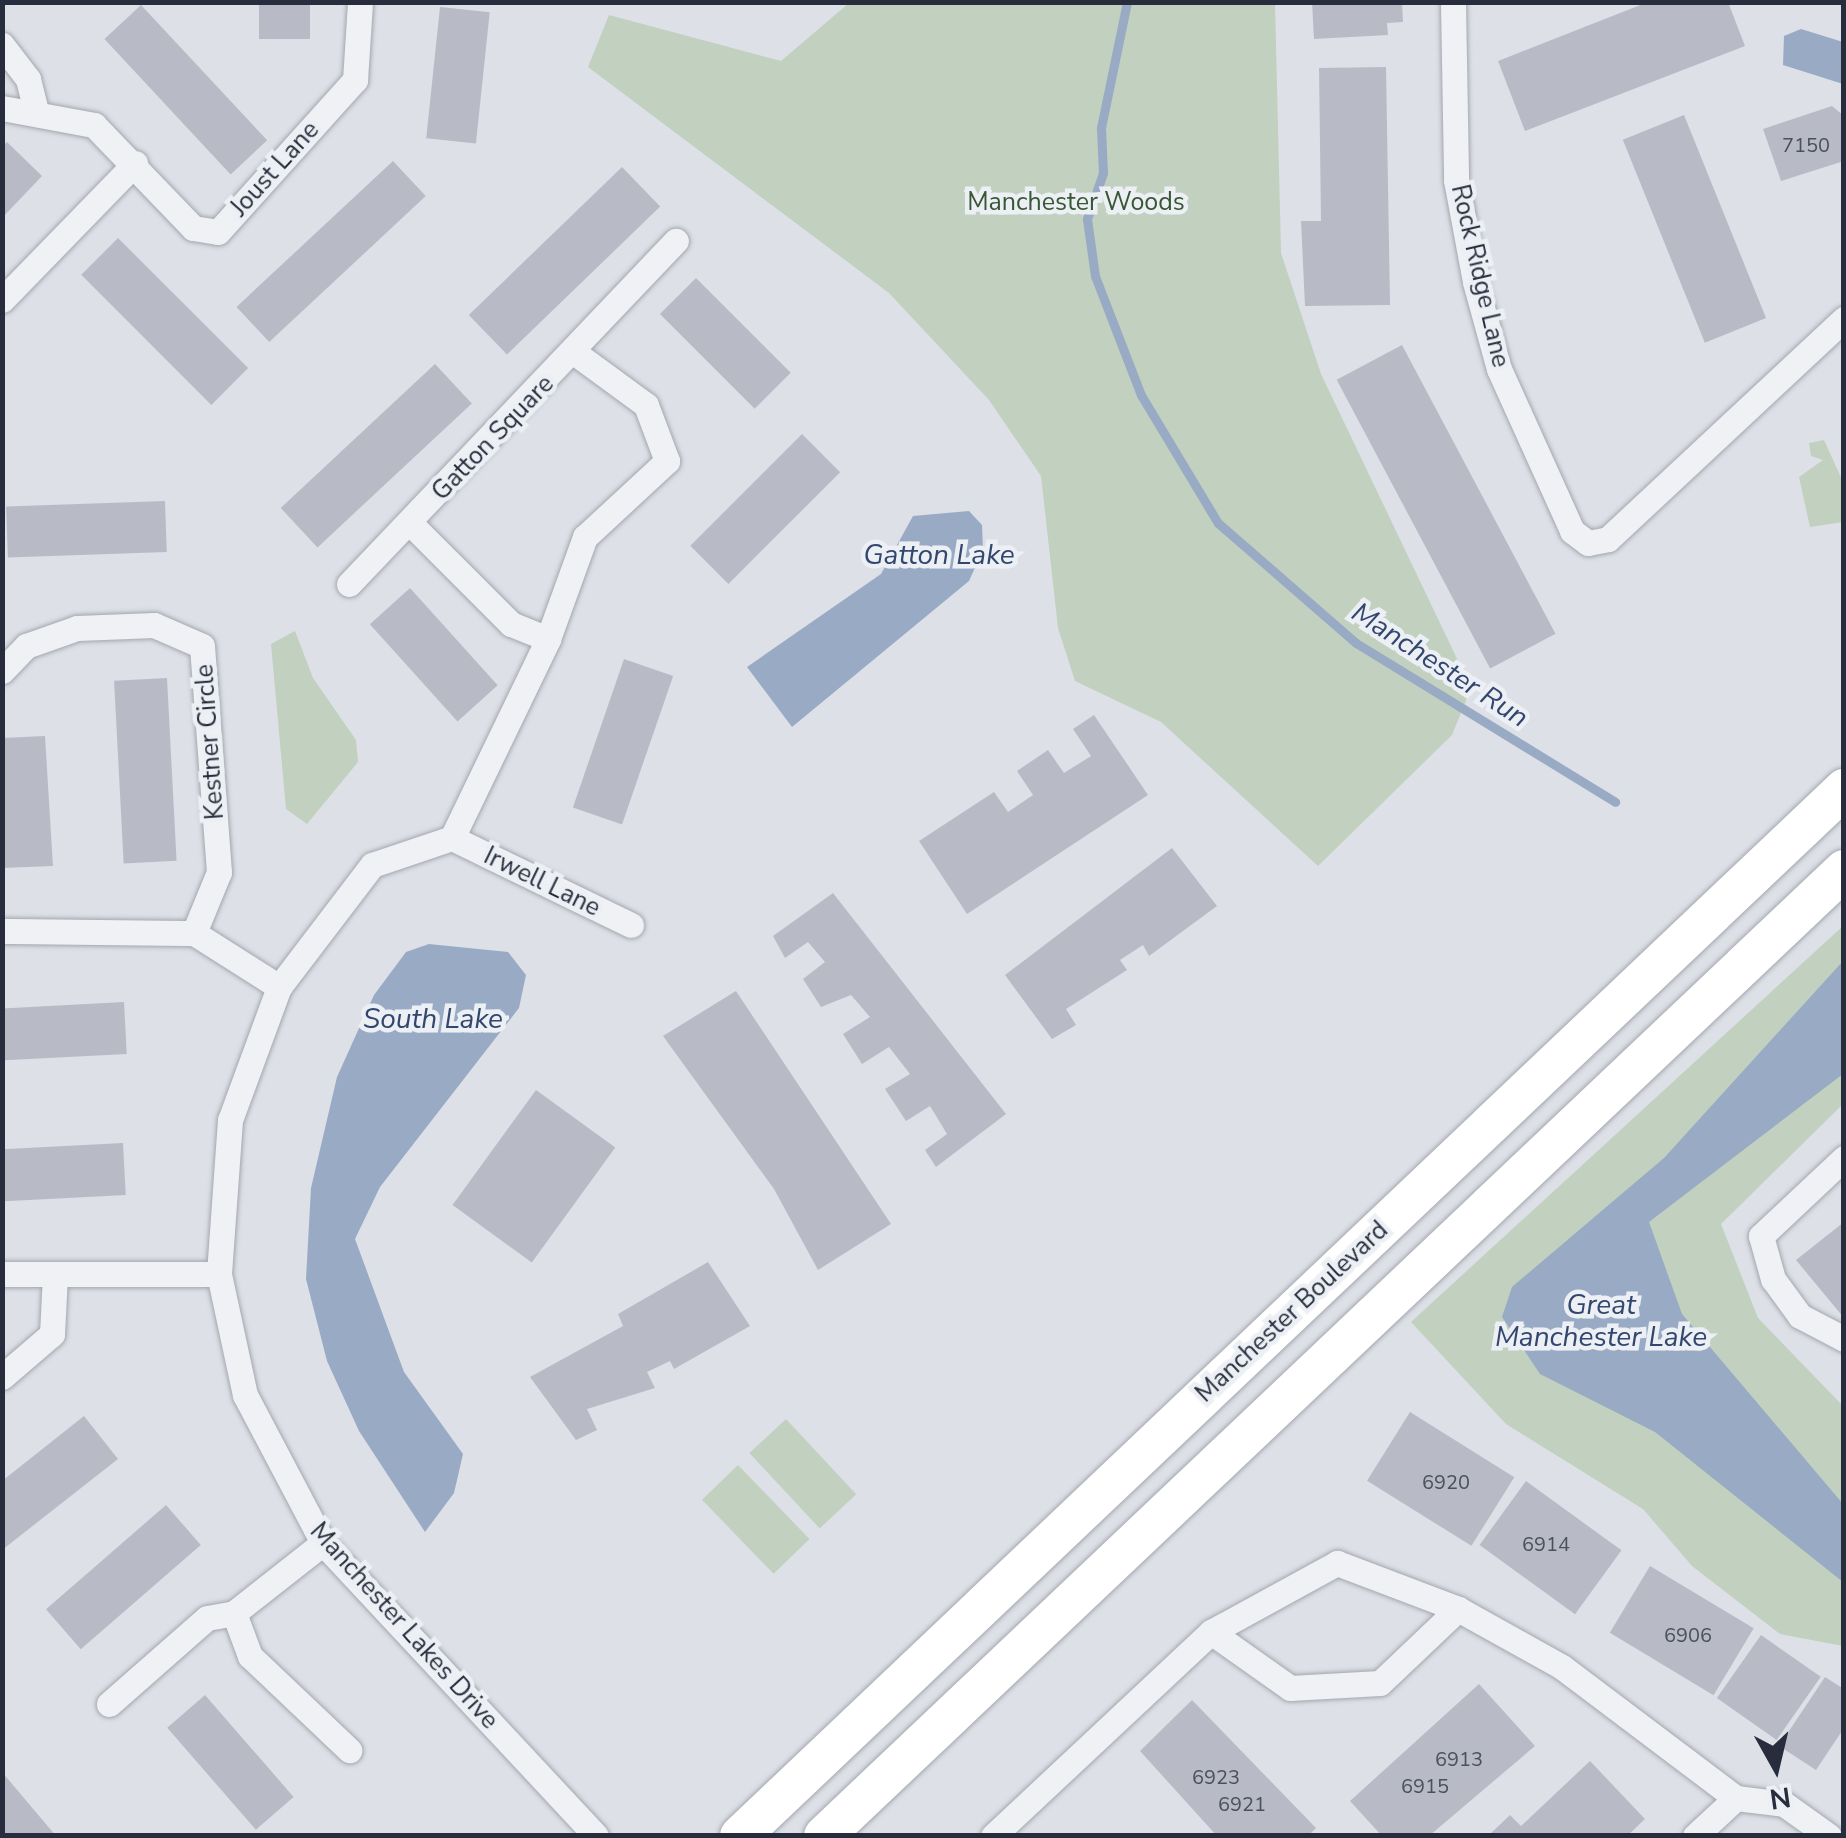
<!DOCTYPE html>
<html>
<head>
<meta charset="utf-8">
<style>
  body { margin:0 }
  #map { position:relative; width:1846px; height:1838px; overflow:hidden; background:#dde0e6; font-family:"Nunito Sans",sans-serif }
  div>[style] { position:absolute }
  .green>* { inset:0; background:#c1d0bf; transform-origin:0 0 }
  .water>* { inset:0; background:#99aac5 }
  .stream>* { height:9px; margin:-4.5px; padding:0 4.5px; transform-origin:4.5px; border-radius:4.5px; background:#99aac5 }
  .building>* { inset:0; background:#b8bbc6; transform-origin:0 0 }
  .roads { filter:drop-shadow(0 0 2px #a3a7b0) drop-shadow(0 0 2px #a3a7b0) }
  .minor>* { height:25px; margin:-12.5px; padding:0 12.5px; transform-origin:12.5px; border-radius:12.5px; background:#f0f1f5 }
  .primary>* { height:40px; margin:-20px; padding:0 20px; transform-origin:20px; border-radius:20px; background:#fff }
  span { translate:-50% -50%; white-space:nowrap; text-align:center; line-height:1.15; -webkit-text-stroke:9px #eceff4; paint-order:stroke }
  .number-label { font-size:20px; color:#4b505e }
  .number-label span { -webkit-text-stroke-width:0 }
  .street-label { font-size:25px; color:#272d3c }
  .park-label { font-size:25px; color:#385735 }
  .water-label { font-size:28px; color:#33476e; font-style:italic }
  .frame { position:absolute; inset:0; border:5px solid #272d3c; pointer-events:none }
  .north { position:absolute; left:1726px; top:1718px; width:100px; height:100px; -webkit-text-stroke:8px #eceff4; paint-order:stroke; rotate:172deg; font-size:28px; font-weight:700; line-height:40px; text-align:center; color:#272d3c }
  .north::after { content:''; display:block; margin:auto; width:35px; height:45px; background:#272d3c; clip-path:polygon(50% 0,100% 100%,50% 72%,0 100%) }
</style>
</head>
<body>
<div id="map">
  <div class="green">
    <i style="clip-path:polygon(849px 3px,1275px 3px,1281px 253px,1321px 374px,1471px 688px,1452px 735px,1318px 866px,1161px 722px,1075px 681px,1058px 628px,1041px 476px,989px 400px,889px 293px,588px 67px,609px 15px,781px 61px)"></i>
    <i style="clip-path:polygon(1824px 440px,1843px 482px,1843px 522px,1810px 527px,1799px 477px,1823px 460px,1811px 456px,1809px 443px)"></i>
    <i style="clip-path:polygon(295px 631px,313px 678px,356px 740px,358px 762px,307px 824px,286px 809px,271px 644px)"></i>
    <i style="clip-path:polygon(1843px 926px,1843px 1104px,1721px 1224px,1758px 1318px,1843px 1406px,1843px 1646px,1780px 1634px,1692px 1566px,1643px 1509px,1506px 1424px,1411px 1322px)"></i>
    <i style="left:786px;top:1419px;width:103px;height:50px;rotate:47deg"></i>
    <i style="left:738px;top:1465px;width:103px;height:50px;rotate:46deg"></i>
  </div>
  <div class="water">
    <i style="clip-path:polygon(1801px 29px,1843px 42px,1843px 84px,1783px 65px,1784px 36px)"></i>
    <i style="clip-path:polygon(969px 511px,982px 525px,983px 550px,969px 581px,792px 727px,747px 667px,881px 574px,913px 516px)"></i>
    <i style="clip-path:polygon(429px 944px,508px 952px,526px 975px,519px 1008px,380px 1187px,355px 1239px,404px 1372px,463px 1454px,454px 1493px,425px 1532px,359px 1431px,327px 1361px,306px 1279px,311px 1188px,337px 1077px,374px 995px,406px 952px)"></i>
    <i style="clip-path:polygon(1843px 961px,1843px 1074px,1649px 1222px,1682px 1314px,1843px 1504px,1843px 1582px,1655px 1432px,1540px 1374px,1502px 1317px,1512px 1287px,1664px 1158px)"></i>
  </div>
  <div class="stream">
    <i style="left:1127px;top:2px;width:129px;rotate:101.7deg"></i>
    <i style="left:1101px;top:128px;width:45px;rotate:87.5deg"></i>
    <i style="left:1103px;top:173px;width:49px;rotate:109.2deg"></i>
    <i style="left:1087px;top:219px;width:58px;rotate:82deg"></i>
    <i style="left:1095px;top:276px;width:128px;rotate:68.9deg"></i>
    <i style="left:1141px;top:395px;width:149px;rotate:59deg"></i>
    <i style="left:1218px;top:523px;width:183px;rotate:41deg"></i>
    <i style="left:1356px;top:643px;width:304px;rotate:31.5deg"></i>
  </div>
  <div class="building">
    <i style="left:259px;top:2px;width:51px;height:37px"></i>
    <i style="clip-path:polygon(1312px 2px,1402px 2px,1403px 22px,1387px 23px,1388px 35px,1314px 39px)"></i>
    <i style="clip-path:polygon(1648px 2px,1728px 2px,1745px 46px,1525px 131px,1498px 61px)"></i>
    <i style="left:141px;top:5px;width:185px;height:50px;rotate:47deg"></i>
    <i style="left:440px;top:7px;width:50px;height:132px;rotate:6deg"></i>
    <i style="clip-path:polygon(1386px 67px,1390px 305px,1305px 306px,1301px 221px,1321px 221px,1319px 68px)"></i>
    <i style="clip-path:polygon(1832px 106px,1844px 116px,1844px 161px,1781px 181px,1763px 129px)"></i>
    <i style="left:1684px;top:115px;width:219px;height:66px;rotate:68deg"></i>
    <i style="clip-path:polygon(7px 142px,42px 176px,2px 218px,2px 147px)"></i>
    <i style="left:393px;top:161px;width:48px;height:214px;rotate:47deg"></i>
    <i style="left:622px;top:167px;width:55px;height:213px;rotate:46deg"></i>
    <i style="left:118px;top:238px;width:184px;height:52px;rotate:45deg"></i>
    <i style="left:696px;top:278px;width:134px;height:51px;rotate:45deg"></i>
    <i style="left:1402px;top:345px;width:327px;height:74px;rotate:62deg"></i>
    <i style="left:435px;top:364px;width:54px;height:211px;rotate:47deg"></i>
    <i style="left:802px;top:434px;width:54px;height:158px;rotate:45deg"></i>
    <i style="left:165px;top:501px;width:51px;height:159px;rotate:88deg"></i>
    <i style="left:410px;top:588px;width:131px;height:54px;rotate:48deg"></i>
    <i style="left:624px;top:659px;width:52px;height:157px;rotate:19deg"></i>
    <i style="left:167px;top:678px;width:183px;height:53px;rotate:87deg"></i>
    <i style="clip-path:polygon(1094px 715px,1148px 795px,967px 914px,919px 841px,994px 792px,1008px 812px,1033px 795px,1017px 771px,1048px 750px,1064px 773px,1091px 756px,1073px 729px)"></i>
    <i style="clip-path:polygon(45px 736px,53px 866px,2px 868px,2px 738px)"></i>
    <i style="clip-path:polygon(1172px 848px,1217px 906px,1149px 956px,1143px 945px,1120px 960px,1127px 970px,1066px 1009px,1076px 1025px,1052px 1039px,1005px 975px)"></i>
    <i style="clip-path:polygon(833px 893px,1006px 1114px,936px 1167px,925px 1150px,947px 1134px,930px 1106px,906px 1121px,885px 1089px,910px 1074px,889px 1047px,862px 1064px,843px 1034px,870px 1017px,851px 995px,821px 1007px,803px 979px,825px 962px,808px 942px,785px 958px,773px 936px)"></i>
    <i style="clip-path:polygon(736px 991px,891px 1224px,818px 1270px,774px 1189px,663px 1036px)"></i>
    <i style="left:124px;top:1002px;width:52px;height:122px;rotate:87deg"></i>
    <i style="left:536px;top:1090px;width:98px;height:142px;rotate:36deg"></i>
    <i style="left:123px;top:1143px;width:52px;height:121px;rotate:87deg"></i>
    <i style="clip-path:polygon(1844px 1222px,1844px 1318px,1796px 1260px)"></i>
    <i style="clip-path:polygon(708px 1262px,750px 1326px,674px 1369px,670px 1361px,647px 1372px,655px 1388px,587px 1409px,597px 1430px,576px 1440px,530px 1377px,623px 1326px,618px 1314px)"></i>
    <i style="left:1410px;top:1412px;width:123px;height:81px;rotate:32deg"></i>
    <i style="clip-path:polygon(84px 1416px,118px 1459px,2px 1550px,2px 1481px)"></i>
    <i style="left:1526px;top:1481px;width:118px;height:79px;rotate:36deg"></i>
    <i style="left:166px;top:1505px;width:53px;height:159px;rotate:49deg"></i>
    <i style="left:1650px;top:1566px;width:121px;height:78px;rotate:31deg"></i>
    <i style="left:1761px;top:1635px;width:73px;height:77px;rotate:35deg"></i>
    <i style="clip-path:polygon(1825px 1677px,1844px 1689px,1844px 1728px,1816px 1770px,1779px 1746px)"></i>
    <i style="clip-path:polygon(1479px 1684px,1535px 1746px,1429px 1836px,1382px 1836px,1350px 1801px)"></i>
    <i style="left:205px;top:1695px;width:135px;height:50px;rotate:49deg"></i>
    <i style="clip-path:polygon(1192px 1700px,1316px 1828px,1308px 1836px,1217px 1836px,1140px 1751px)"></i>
    <i style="clip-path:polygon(1590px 1761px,1645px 1819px,1627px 1836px,1488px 1836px,1510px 1815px,1521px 1826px)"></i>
    <i style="clip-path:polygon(2px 1772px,56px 1836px,2px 1836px)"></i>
  </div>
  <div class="roads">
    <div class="minor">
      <i style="left:1453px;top:2px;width:178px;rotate:89deg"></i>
      <i style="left:1456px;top:180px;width:104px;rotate:79.4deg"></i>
      <i style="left:1475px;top:282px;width:90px;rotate:74.6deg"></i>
      <i style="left:1499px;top:369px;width:178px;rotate:65.7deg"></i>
      <i style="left:1572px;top:531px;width:20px;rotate:37deg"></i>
      <i style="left:1588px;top:543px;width:20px;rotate:-11deg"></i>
      <i style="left:1608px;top:539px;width:323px;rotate:-43deg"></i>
      <i style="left:2px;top:45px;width:43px;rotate:52.6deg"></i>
      <i style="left:28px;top:79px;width:33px;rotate:76deg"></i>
      <i style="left:2px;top:108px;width:94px;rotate:10.5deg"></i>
      <i style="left:94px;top:125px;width:143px;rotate:46.1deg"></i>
      <i style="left:193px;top:228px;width:25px;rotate:9deg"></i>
      <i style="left:218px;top:232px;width:205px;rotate:-48deg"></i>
      <i style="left:355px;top:80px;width:78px;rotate:-86.3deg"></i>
      <i style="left:2px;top:300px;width:191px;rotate:-45.8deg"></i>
      <i style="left:410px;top:523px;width:143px;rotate:45deg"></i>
      <i style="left:511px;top:624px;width:40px;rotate:22deg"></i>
      <i style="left:349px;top:584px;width:474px;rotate:-46.4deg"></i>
      <i style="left:2px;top:671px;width:35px;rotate:-46deg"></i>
      <i style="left:26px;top:646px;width:54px;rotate:-19.4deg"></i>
      <i style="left:77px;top:628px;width:77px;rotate:-2.2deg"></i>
      <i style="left:154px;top:625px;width:52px;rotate:23.6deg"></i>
      <i style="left:202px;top:646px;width:227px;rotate:85.7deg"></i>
      <i style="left:219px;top:872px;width:66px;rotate:112.3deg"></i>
      <i style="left:452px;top:838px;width:84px;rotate:161.4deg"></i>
      <i style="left:372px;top:865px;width:153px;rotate:127.3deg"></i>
      <i style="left:279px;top:987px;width:142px;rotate:110.2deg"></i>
      <i style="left:230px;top:1120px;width:154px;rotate:94.1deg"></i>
      <i style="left:219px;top:1274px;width:124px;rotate:77.9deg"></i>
      <i style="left:245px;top:1395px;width:167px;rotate:62.2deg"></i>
      <i style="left:323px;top:1543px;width:400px;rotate:47deg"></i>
      <i style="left:452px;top:838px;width:221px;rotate:-64.2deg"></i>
      <i style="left:548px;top:639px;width:109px;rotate:-70.1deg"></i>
      <i style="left:585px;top:537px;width:112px;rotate:-42.8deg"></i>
      <i style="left:667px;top:461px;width:60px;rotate:-110.6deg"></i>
      <i style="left:646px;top:405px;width:88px;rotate:-143.8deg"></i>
      <i style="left:452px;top:838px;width:199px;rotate:25.9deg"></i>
      <i style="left:2px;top:931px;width:192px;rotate:0.6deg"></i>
      <i style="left:194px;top:933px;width:101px;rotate:32.4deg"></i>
      <i style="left:1844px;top:1158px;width:114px;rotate:136.8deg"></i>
      <i style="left:1761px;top:1236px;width:45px;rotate:74.4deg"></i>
      <i style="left:1773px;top:1279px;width:46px;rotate:53.9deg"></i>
      <i style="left:1800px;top:1316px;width:50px;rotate:27.6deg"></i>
      <i style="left:2px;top:1274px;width:217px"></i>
      <i style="left:2px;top:1377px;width:66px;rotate:-40.7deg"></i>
      <i style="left:52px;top:1334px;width:60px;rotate:-87.1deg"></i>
      <i style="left:234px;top:1613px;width:46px;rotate:69.6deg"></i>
      <i style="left:250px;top:1656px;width:137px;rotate:43.5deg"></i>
      <i style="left:1211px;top:1632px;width:97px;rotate:35.3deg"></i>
      <i style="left:1290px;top:1688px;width:90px;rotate:-3.2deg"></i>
      <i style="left:1380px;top:1683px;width:108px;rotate:-43.5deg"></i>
      <i style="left:1458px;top:1609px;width:119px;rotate:29.1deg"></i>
      <i style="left:1562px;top:1667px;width:218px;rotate:37deg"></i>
      <i style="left:109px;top:1704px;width:130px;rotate:-41.3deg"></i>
      <i style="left:207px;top:1618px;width:27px;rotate:-10deg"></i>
      <i style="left:234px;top:1613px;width:113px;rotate:-38.2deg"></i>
      <i style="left:993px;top:1836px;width:299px;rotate:-43.1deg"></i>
      <i style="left:1211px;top:1632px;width:144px;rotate:-28.7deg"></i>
      <i style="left:1337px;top:1563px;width:129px;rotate:20.8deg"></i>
      <i style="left:1695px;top:1836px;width:56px;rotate:-42.8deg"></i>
      <i style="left:1736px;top:1798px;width:48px;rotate:7.1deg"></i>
      <i style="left:1784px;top:1804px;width:55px;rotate:35.4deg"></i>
    </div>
    <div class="primary">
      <i style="left:740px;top:1836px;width:1522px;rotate:-43.48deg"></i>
      <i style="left:824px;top:1836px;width:1405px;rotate:-43.44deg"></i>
    </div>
  </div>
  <div class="number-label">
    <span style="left:1806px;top:145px">7150</span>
    <span style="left:1446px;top:1482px">6920</span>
    <span style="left:1546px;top:1544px">6914</span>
    <span style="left:1688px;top:1635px">6906</span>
    <span style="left:1459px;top:1759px">6913</span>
    <span style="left:1216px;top:1777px">6923</span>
    <span style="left:1425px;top:1786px">6915</span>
    <span style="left:1242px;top:1804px">6921</span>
  </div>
  <div class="street-label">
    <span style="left:275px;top:169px;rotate:-48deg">Joust Lane</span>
    <span style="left:1480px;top:276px;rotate:77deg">Rock Ridge Lane</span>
    <span style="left:493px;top:438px;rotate:-46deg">Gatton Square</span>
    <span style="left:210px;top:742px;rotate:-94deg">Kestner Circle</span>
    <span style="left:542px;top:882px;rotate:26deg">Irwell Lane</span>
    <span style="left:1292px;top:1312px;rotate:-43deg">Manchester Boulevard</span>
    <span style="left:404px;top:1626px;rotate:48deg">Manchester Lakes Drive</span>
  </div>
  <div class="park-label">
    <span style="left:1076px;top:202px">Manchester Woods</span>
  </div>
  <div class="water-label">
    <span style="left:939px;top:555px">Gatton Lake</span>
    <span style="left:1440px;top:665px;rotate:33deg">Manchester Run</span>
    <span style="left:433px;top:1019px">South Lake</span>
    <span style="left:1601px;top:1321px">Great<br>Manchester Lake</span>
  </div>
  <div class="frame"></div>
  <div class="north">N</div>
</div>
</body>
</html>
